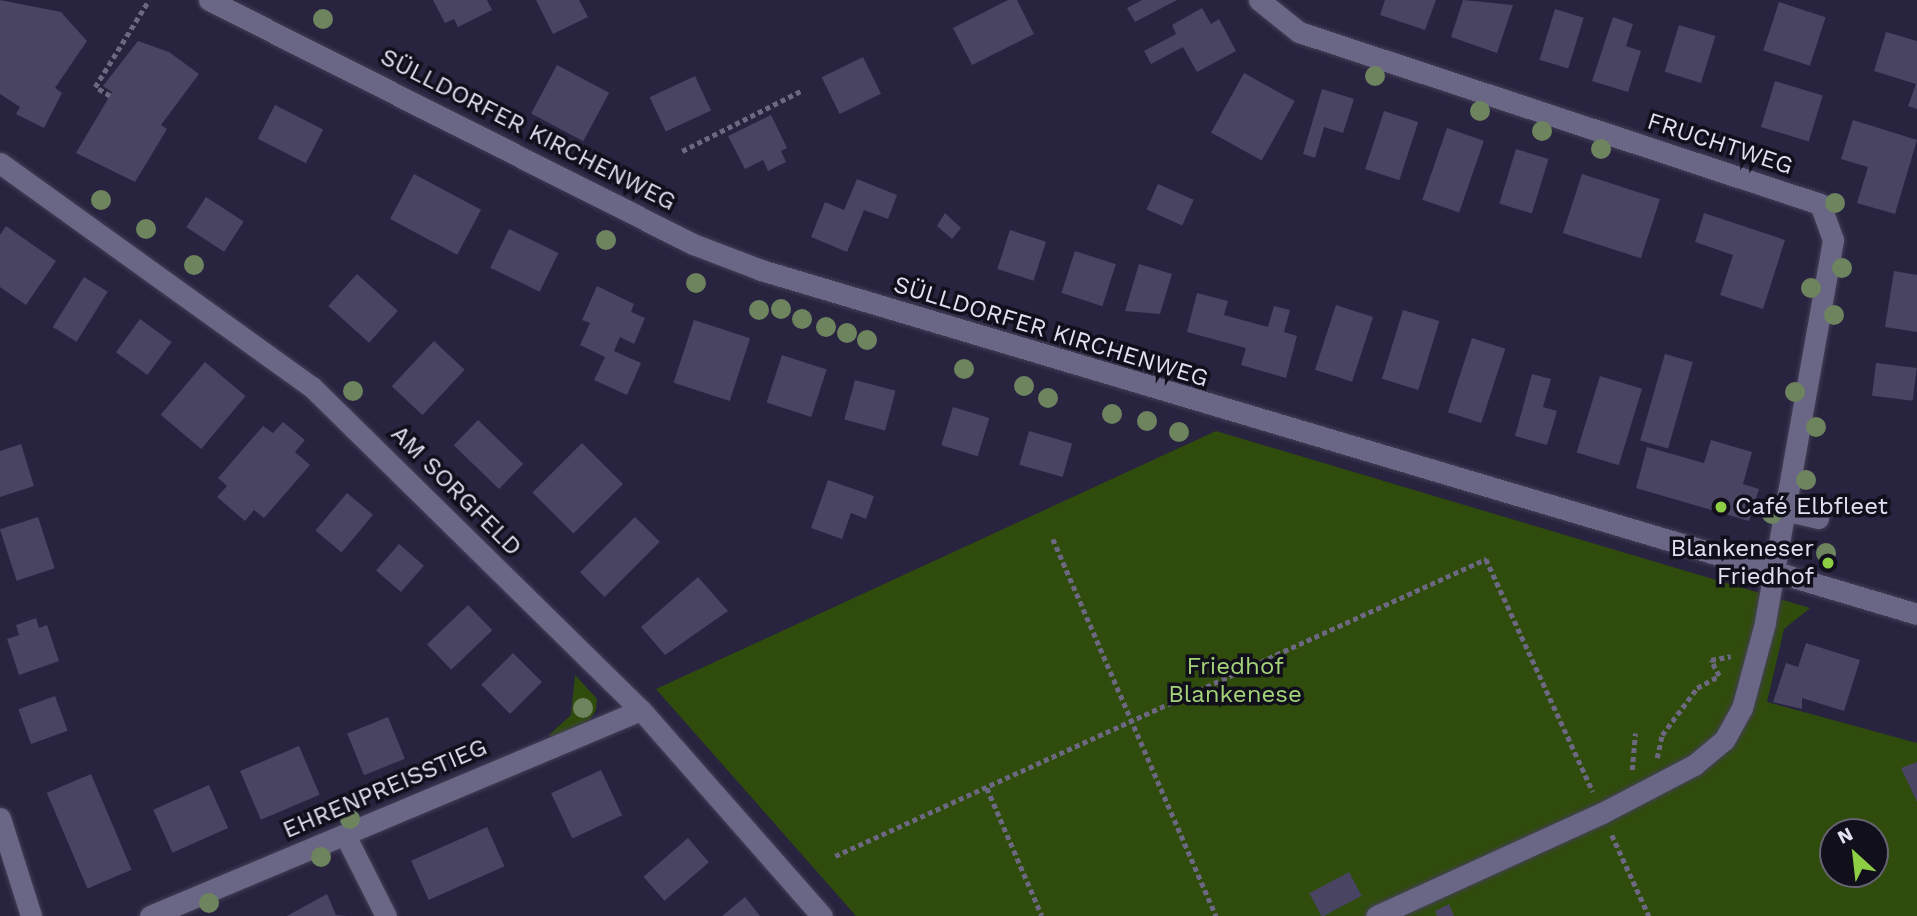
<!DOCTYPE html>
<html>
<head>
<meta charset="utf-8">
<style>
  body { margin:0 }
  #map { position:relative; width:1917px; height:916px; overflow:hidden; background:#28233f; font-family:"Work Sans",sans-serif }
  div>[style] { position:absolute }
  .green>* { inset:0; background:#304c0c }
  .building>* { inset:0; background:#484462; transform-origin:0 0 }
  .path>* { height:4.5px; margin-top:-2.25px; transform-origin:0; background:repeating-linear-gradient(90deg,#6c6881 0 5px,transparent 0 8.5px) }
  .roads { filter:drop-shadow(0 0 2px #433f56) drop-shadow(0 0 2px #433f56) }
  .minor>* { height:21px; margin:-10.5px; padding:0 10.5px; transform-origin:10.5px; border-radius:10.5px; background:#6a6686 }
  .trees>* { width:20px; height:20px; margin:-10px; border-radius:50%; background:#6d845f }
  .dots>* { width:19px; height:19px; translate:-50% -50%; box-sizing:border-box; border:4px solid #110f1b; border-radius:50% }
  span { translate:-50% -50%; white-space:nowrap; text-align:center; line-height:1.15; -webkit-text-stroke:7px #110f1b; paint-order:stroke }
  .street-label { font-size:24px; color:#e2e1f3 }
  .poi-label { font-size:24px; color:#e2e1f3 }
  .left { translate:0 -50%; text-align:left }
  .right { translate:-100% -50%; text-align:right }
  .park-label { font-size:24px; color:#a5d379 }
  .north { position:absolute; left:1819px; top:818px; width:70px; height:70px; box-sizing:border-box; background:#110f1b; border:2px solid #656371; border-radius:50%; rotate:333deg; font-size:19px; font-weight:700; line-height:28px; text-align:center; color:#e2e1f3 }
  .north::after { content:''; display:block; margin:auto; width:24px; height:32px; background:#8dce44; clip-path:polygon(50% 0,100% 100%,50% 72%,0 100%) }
</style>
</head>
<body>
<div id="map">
  <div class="green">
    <i style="clip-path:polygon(evenodd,1216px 431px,1810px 608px,1784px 629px,1767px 702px,1917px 743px,1917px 916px,856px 916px,656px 689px,1216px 431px,1833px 832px,1875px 832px,1875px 874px,1833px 874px,1833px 832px)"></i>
    <i style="clip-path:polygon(575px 675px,597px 699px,596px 710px,587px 724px,560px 740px,549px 735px,571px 715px)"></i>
  </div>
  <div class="building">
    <i style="clip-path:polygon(0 0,61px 12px,87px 41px,55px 88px,62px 93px,44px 128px,16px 114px,20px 107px,0 94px)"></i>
    <i style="clip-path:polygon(433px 0,487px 0,492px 10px,458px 27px,454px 19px,445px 23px)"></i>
    <i style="clip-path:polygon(536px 0,579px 0,588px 17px,553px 34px)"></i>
    <i style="clip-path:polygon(1008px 0,1017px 0,1034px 34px,972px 65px,953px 28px)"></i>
    <i style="clip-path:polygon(1142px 0,1177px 0,1135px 22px,1127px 8px)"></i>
    <i style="clip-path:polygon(1385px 0,1436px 0,1425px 30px,1380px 15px)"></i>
    <i style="clip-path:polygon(1463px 0,1513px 5px,1497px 53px,1451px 37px)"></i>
    <i style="left:1779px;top:2px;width:49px;height:51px;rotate:18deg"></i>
    <i style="clip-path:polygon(1202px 8px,1211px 24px,1219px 19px,1236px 51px,1197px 72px,1183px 47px,1151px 64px,1144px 51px,1176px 34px,1172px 25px)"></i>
    <i style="left:1555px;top:9px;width:30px;height:53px;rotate:17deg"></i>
    <i style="clip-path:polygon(1613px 17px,1633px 24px,1626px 46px,1641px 51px,1628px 92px,1592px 81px)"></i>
    <i style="left:1679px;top:25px;width:38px;height:49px;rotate:17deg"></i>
    <i style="clip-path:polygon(1886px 32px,1917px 41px,1917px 109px,1908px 106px,1916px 84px,1874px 71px)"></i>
    <i style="clip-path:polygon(138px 41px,169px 52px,199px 74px,161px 125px,167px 129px,135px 182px,76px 153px,112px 92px,103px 86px)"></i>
    <i style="left:863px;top:57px;width:41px;height:46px;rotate:64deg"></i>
    <i style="left:557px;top:65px;width:59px;height:55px;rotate:28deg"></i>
    <i style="left:1244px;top:73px;width:58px;height:68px;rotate:29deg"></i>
    <i style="left:695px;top:76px;width:38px;height:50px;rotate:65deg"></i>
    <i style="left:1775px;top:81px;width:50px;height:48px;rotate:17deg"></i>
    <i style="clip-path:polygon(1322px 89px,1354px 99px,1343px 133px,1324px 127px,1315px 158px,1303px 154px)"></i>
    <i style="left:275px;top:105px;width:54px;height:38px;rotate:27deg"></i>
    <i style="left:1384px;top:111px;width:36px;height:61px;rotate:18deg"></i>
    <i style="clip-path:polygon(771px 115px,787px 148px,781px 151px,786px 162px,768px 171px,763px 160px,745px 169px,728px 136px)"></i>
    <i style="clip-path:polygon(1853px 120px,1917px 140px,1895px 214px,1857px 203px,1868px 167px,1841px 159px)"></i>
    <i style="left:1447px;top:128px;width:39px;height:76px;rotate:19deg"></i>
    <i style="left:1516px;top:149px;width:34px;height:57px;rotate:17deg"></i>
    <i style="left:414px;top:174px;width:76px;height:51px;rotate:28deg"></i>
    <i style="left:1582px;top:174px;width:82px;height:62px;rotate:18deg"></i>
    <i style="clip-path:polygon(857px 179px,897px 195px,888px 219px,864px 210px,847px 252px,811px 237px,825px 202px,844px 210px)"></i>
    <i style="left:1158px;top:184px;width:39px;height:28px;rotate:24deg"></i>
    <i style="left:206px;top:197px;width:45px;height:36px;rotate:33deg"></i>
    <i style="clip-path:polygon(945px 213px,961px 228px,952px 239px,937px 226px)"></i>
    <i style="clip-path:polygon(1704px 213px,1785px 240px,1763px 309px,1720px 295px,1733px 255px,1695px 242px)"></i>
    <i style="clip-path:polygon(6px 226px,56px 261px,26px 305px,0 287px,0 235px)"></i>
    <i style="left:509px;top:229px;width:55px;height:43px;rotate:26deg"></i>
    <i style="left:1010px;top:230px;width:38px;height:41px;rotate:18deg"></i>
    <i style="left:1075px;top:251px;width:43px;height:44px;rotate:18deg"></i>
    <i style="clip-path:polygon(1139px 264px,1172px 274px,1160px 314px,1125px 311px)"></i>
    <i style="clip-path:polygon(1894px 271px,1917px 275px,1917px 332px,1885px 327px)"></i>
    <i style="left:357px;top:274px;width:55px;height:43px;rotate:42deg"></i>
    <i style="left:84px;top:277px;width:28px;height:59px;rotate:32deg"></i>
    <i style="clip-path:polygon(597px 286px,634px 304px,631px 312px,645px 318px,634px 344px,620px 337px,614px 351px,641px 363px,627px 395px,594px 380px,605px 357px,580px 345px,590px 323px,582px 320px)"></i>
    <i style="clip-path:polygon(1197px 293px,1228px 301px,1224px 315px,1268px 327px,1274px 306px,1290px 310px,1284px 332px,1297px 336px,1286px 378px,1241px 365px,1246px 348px,1187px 332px)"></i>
    <i style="left:1336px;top:305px;width:39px;height:68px;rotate:18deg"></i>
    <i style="left:1403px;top:310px;width:38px;height:72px;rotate:17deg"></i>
    <i style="left:140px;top:319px;width:39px;height:41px;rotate:36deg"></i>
    <i style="left:694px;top:320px;width:59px;height:66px;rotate:18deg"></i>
    <i style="left:1472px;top:338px;width:35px;height:78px;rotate:18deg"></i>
    <i style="left:434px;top:341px;width:42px;height:62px;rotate:43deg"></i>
    <i style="left:1665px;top:354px;width:29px;height:90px;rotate:16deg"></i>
    <i style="left:782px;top:355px;width:47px;height:50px;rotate:18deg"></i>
    <i style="left:205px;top:362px;width:53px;height:69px;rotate:40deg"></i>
    <i style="left:1876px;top:363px;width:41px;height:33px;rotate:7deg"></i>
    <i style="clip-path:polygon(1532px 374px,1551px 379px,1543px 407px,1557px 411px,1547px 445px,1515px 436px)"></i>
    <i style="left:1600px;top:376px;width:44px;height:80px;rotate:17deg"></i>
    <i style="left:855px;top:380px;width:42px;height:41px;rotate:15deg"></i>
    <i style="left:953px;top:407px;width:38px;height:40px;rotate:17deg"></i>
    <i style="left:478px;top:420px;width:63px;height:35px;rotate:44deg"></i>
    <i style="clip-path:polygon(283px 422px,305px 440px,295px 452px,310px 465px,264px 518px,254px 510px,245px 521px,217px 497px,227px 486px,218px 478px,263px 426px,273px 433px)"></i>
    <i style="left:1029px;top:431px;width:45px;height:35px;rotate:16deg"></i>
    <i style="clip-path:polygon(1711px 440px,1752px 452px,1743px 484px,1759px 489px,1749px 521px,1636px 488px,1647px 447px,1704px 463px)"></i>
    <i style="left:582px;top:443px;width:58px;height:70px;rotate:45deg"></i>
    <i style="clip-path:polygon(21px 444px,34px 486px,0 497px,0 451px)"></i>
    <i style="clip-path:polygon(828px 480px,874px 496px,866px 519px,851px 513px,842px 539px,811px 528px)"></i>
    <i style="left:347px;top:493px;width:34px;height:49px;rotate:40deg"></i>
    <i style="left:38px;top:517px;width:54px;height:40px;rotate:72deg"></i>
    <i style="left:635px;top:517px;width:35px;height:78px;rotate:45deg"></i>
    <i style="left:399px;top:544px;width:33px;height:35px;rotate:41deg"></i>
    <i style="clip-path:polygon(698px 577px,728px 611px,665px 655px,641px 627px)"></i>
    <i style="left:468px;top:605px;width:35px;height:57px;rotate:46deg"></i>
    <i style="clip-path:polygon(36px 618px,39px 628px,47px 625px,59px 661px,19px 675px,7px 639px,19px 635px,16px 625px)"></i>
    <i style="clip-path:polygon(1806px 643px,1860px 660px,1844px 711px,1802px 698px,1802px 709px,1773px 702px,1786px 663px,1798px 667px)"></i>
    <i style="left:513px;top:653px;width:41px;height:45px;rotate:45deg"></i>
    <i style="left:55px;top:696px;width:37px;height:39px;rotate:70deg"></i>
    <i style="left:388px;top:717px;width:45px;height:44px;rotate:68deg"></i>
    <i style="left:299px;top:746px;width:53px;height:64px;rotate:67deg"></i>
    <i style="clip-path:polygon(1917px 762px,1917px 802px,1901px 768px)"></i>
    <i style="left:601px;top:770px;width:50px;height:55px;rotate:65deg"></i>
    <i style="left:91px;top:774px;width:104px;height:48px;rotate:67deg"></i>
    <i style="left:209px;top:785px;width:47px;height:61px;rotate:66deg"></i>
    <i style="left:487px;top:827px;width:43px;height:83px;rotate:66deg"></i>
    <i style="left:688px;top:838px;width:32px;height:59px;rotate:49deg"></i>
    <i style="left:1349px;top:872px;width:27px;height:45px;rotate:62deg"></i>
    <i style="clip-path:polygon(327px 894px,336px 915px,347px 916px,287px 916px)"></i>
    <i style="clip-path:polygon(745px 897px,760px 916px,722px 916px)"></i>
    <i style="clip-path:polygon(1449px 904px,1454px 916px,1437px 916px,1435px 911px)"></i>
  </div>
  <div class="path">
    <i style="left:110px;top:96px;width:17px;rotate:-149deg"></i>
    <i style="left:95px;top:87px;width:102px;rotate:-58.2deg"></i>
    <i style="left:682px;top:151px;width:133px;rotate:-26.8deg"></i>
    <i style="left:1053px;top:539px;width:411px;rotate:66.6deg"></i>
    <i style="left:1657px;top:758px;width:24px;rotate:-78deg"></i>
    <i style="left:1662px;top:735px;width:59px;rotate:-53.3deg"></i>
    <i style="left:1697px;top:688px;width:25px;rotate:-29deg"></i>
    <i style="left:1719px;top:676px;width:18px;rotate:-117deg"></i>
    <i style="left:1711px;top:660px;width:20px;rotate:-11deg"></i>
    <i style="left:1632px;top:770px;width:37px;rotate:-85deg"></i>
    <i style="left:987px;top:788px;width:139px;rotate:66.7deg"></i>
    <i style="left:1612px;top:835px;width:89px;rotate:65.4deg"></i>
    <i style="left:835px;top:856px;width:716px;rotate:-24.52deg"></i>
    <i style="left:1486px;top:559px;width:256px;rotate:65.3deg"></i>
  </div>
  <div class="roads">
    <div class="minor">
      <i style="left:209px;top:0;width:542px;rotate:26.75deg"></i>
      <i style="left:693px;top:244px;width:73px;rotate:20.9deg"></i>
      <i style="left:761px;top:270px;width:1206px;rotate:16.57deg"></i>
      <i style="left:1259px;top:0;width:51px;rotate:38.7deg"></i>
      <i style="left:1299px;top:32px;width:549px;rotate:18.27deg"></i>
      <i style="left:1820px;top:204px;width:38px;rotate:70deg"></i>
      <i style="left:1833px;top:240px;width:389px;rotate:100.1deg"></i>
      <i style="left:1765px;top:623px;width:88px;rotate:105.1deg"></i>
      <i style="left:1742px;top:708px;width:37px;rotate:119deg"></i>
      <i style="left:1724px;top:740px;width:39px;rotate:140deg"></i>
      <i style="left:1694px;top:765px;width:104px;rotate:152.4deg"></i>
      <i style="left:1602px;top:813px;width:248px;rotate:155.5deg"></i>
      <i style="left:0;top:163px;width:384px;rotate:35.7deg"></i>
      <i style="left:312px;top:387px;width:461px;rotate:44.5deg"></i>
      <i style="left:641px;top:710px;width:274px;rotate:48.7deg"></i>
      <i style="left:1788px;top:511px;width:31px;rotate:13deg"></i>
      <i style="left:0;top:818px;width:103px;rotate:72.4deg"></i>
      <i style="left:345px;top:835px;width:91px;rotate:63.2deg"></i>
      <i style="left:150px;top:916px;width:532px;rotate:-22.76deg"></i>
    </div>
  </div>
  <div class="trees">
    <i style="left:323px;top:19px"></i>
    <i style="left:1375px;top:76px"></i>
    <i style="left:1480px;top:111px"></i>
    <i style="left:1542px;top:131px"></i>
    <i style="left:1601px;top:149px"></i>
    <i style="left:101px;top:200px"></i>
    <i style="left:1835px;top:203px"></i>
    <i style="left:146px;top:229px"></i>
    <i style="left:606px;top:240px"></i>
    <i style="left:194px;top:265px"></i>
    <i style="left:1842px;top:268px"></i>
    <i style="left:696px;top:283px"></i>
    <i style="left:1811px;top:288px"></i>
    <i style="left:781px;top:309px"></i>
    <i style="left:759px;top:310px"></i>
    <i style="left:1834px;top:315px"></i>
    <i style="left:802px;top:319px"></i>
    <i style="left:826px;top:327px"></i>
    <i style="left:847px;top:333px"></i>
    <i style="left:867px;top:340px"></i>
    <i style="left:964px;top:369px"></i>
    <i style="left:1024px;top:386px"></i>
    <i style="left:353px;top:391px"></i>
    <i style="left:1795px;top:392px"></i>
    <i style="left:1048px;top:398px"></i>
    <i style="left:1112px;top:414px"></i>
    <i style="left:1147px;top:421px"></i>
    <i style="left:1816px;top:427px"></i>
    <i style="left:1179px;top:432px"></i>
    <i style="left:1806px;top:480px"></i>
    <i style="left:1772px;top:514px"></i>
    <i style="left:1826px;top:553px"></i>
    <i style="left:583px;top:708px"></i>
    <i style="left:350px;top:819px"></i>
    <i style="left:321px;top:857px"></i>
    <i style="left:209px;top:903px"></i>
  </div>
  <div class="dots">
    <i style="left:1721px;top:507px;background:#8dce44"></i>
    <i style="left:1828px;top:563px;background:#8dce44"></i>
  </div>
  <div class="street-label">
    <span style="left:528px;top:130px;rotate:27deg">SÜLLDORFER KIRCHENWEG</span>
    <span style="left:1720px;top:144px;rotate:18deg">FRUCHTWEG</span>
    <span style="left:1051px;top:332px;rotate:17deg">SÜLLDORFER KIRCHENWEG</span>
    <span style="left:456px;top:491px;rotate:45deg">AM SORGFELD</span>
    <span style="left:385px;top:789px;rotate:-23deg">EHRENPREISSTIEG</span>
  </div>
  <div class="poi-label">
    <span class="left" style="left:1735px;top:507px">Café Elbfleet</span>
    <span class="right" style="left:1814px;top:563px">Blankeneser<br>Friedhof</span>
  </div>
  <div class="park-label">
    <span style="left:1235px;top:681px">Friedhof<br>Blankenese</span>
  </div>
  <div class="north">N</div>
</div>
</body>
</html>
